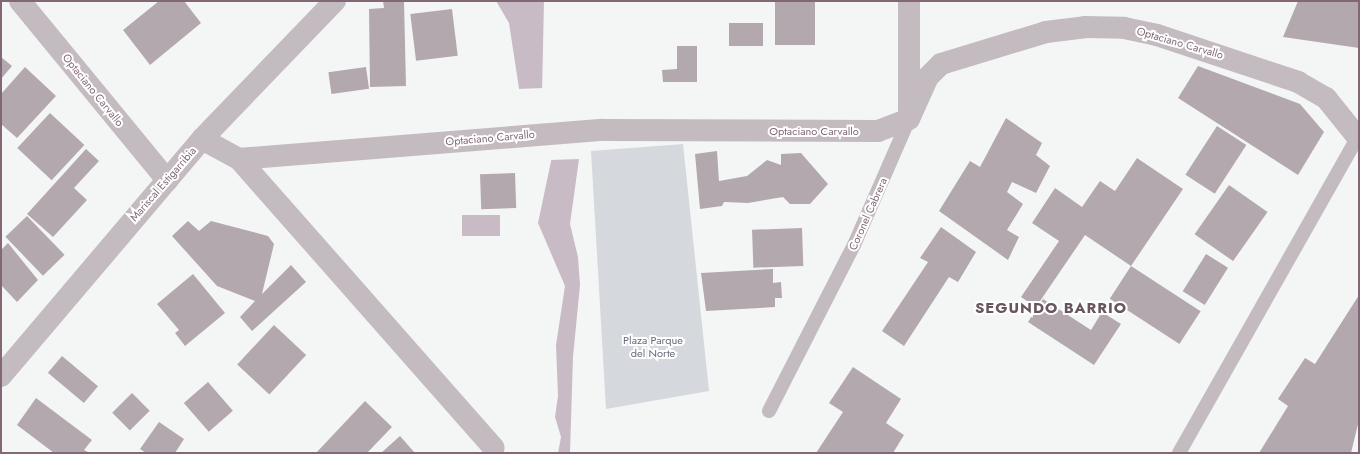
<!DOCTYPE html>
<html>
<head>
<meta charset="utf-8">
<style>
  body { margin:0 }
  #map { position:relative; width:1360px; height:454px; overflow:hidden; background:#f4f6f6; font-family:Jost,sans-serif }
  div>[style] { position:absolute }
  .green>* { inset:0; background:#d5d8dd }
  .water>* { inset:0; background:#c9bbc6; transform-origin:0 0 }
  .pier>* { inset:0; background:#f4f6f6 }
  .building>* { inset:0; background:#b4a8af; transform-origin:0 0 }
  .service>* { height:14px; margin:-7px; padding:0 7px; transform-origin:7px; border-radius:7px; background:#c3bbc0 }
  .minor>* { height:22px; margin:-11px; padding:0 11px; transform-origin:11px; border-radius:11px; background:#c3bbc0 }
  span { translate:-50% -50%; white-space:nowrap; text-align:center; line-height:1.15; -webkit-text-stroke:4px #fff; paint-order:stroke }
  .street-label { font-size:11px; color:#826876 }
  .park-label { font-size:11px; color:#676a7a }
  .district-label { font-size:15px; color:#68565f; font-weight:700; letter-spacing:1px }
  .frame { position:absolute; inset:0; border:2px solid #826876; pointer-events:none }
</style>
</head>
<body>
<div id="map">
  <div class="green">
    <i style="clip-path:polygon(683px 144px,709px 391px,606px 409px,591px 151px)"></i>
  </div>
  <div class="water">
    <i style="clip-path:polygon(496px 1px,544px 1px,542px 94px,520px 95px,509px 23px)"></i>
    <i style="clip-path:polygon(553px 152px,580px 152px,570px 224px,578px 257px,580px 285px,573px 357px,570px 453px,558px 453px,561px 437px,555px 417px,558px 396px,556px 345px,565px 286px,538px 223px)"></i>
    <i style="left:500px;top:215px;width:21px;height:38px;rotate:90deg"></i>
  </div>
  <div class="pier">
    <i style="clip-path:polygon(544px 88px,542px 96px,518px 95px,517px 89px)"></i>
    <i style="clip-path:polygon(553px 150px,581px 150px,581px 159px,550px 160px)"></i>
  </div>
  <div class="building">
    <i style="clip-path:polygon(159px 1px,184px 1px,201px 23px,150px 65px,123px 30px)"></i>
    <i style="clip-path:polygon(383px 1px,404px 1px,406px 86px,370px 87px,369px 9px,384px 8px)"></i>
    <i style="left:775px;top:1px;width:40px;height:44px"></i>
    <i style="clip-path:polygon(1298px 1px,1359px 1px,1359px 48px,1283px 37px)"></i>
    <i style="left:452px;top:9px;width:47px;height:42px;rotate:83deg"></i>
    <i style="left:763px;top:23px;width:23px;height:34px;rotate:90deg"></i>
    <i style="clip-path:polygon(677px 46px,697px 46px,697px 82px,663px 82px,662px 70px,677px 69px)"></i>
    <i style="clip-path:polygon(1px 57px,12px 66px,1px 79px)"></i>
    <i style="clip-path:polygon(1198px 66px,1300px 104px,1324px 132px,1298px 175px,1178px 98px)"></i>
    <i style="clip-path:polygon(25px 67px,56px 96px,17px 138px,1px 124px,1px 94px)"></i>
    <i style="left:366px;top:67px;width:22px;height:38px;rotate:82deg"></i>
    <i style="left:50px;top:113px;width:47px;height:48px;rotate:43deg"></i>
    <i style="clip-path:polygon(1006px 118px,1042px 143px,1036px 155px,1050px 166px,1036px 193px,1012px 182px,1007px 192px,1023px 204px,1007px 230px,1019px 237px,1008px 260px,939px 211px,970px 161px,980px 167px)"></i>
    <i style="left:1217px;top:126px;width:35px;height:58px;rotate:33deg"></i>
    <i style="clip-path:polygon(86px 149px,99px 161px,74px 188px,87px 200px,53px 237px,27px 214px)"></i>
    <i style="clip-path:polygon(717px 151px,719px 181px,747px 176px,767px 160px,781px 165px,781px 154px,801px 153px,828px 184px,810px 204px,790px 204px,783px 197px,748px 203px,724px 202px,722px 206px,700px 209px,695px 154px)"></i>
    <i style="clip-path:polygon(1137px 158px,1183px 189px,1131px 266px,1085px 235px,1036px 307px,1021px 297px,1059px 241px,1032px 223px,1055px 188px,1082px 207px,1100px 181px,1115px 191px)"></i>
    <i style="left:515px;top:173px;width:35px;height:35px;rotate:88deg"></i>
    <i style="left:1229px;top:185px;width:47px;height:60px;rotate:35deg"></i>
    <i style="left:27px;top:216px;width:54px;height:30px;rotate:46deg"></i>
    <i style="clip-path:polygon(188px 221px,199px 231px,211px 221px,268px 236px,274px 244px,262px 294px,291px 265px,306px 282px,252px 331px,240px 317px,255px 301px,217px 286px,172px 236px)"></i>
    <i style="clip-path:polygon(941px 227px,976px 252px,958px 282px,949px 277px,904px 346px,882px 331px,928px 262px,920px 258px)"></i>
    <i style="left:802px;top:228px;width:38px;height:50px;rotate:88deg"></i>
    <i style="clip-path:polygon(8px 243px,38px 280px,17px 302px,1px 285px,1px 250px)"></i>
    <i style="left:1206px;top:254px;width:26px;height:44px;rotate:32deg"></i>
    <i style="left:1131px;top:266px;width:83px;height:39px;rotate:33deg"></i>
    <i style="clip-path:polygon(773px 269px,773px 283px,781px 282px,782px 298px,775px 298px,775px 307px,706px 311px,701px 273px)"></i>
    <i style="clip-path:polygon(193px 274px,225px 313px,185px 346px,175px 333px,179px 330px,157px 304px)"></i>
    <i style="clip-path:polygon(1359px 295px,1359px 420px,1351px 453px,1259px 453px,1288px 406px,1278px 399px,1305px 358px,1315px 364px)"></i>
    <i style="clip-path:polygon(1043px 299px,1091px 330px,1102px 312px,1121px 324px,1094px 365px,1028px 322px)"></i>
    <i style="left:274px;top:325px;width:44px;height:54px;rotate:43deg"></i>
    <i style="left:62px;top:356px;width:47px;height:22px;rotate:40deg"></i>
    <i style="clip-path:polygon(853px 367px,901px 399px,886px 423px,904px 435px,893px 453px,816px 453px,843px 412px,829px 403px)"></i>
    <i style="left:208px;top:382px;width:38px;height:32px;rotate:49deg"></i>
    <i style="left:132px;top:393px;width:25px;height:28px;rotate:45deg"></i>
    <i style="clip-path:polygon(36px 398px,92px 440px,84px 450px,90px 453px,54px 453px,17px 425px)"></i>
    <i style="clip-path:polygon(365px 401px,392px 427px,367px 453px,316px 453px)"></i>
    <i style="clip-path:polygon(159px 422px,184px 439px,175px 453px,146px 453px,140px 449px)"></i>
    <i style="clip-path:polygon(400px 436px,415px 453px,381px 453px)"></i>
  </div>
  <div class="service">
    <i style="left:769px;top:411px;width:186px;rotate:-62.9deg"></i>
    <i style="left:854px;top:245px;width:137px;rotate:-66.4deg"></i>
    <i style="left:1179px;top:453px;width:363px;rotate:-60.5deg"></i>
  </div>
  <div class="minor">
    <i style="left:20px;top:1px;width:232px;rotate:50.6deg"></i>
    <i style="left:909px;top:1px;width:110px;rotate:90deg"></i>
    <i style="left:202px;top:139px;width:42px;rotate:28.4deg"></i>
    <i style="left:239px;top:159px;width:365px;rotate:-4.6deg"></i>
    <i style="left:603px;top:130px;width:275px;rotate:0.2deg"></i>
    <i style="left:878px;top:131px;width:33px;rotate:-21deg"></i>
    <i style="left:909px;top:119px;width:46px;rotate:-65.7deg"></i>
    <i style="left:928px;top:77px;width:18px;rotate:-45deg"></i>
    <i style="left:941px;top:64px;width:110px;rotate:-16.9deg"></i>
    <i style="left:1046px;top:32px;width:39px;rotate:-7deg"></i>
    <i style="left:1085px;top:27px;width:39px;rotate:1deg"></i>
    <i style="left:1124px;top:28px;width:34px;rotate:12deg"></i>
    <i style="left:1157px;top:35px;width:149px;rotate:18.4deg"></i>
    <i style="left:1298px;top:82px;width:32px;rotate:30deg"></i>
    <i style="left:1326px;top:98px;width:53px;rotate:51.2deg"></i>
    <i style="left:239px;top:159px;width:385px;rotate:48.6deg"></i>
    <i style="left:1px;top:376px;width:311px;rotate:-49.7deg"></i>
    <i style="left:202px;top:139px;width:192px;rotate:-46.1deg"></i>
  </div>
  <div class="street-label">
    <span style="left:1180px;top:43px;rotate:16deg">Optaciano Carvallo</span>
    <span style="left:93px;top:90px;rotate:51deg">Optaciano Carvallo</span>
    <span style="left:814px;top:131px">Optaciano Carvallo</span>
    <span style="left:490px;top:138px;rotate:-5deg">Optaciano Carvallo</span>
    <span style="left:163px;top:184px;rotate:-49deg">Mariscal Estigarribia</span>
    <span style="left:868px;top:214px;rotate:-66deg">Coronel Cabrera</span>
  </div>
  <div class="park-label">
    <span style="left:653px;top:347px">Plaza Parque<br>del Norte</span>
  </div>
  <div class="district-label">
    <span style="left:1051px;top:309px">SEGUNDO BARRIO</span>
  </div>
  <div class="frame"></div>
</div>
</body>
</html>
